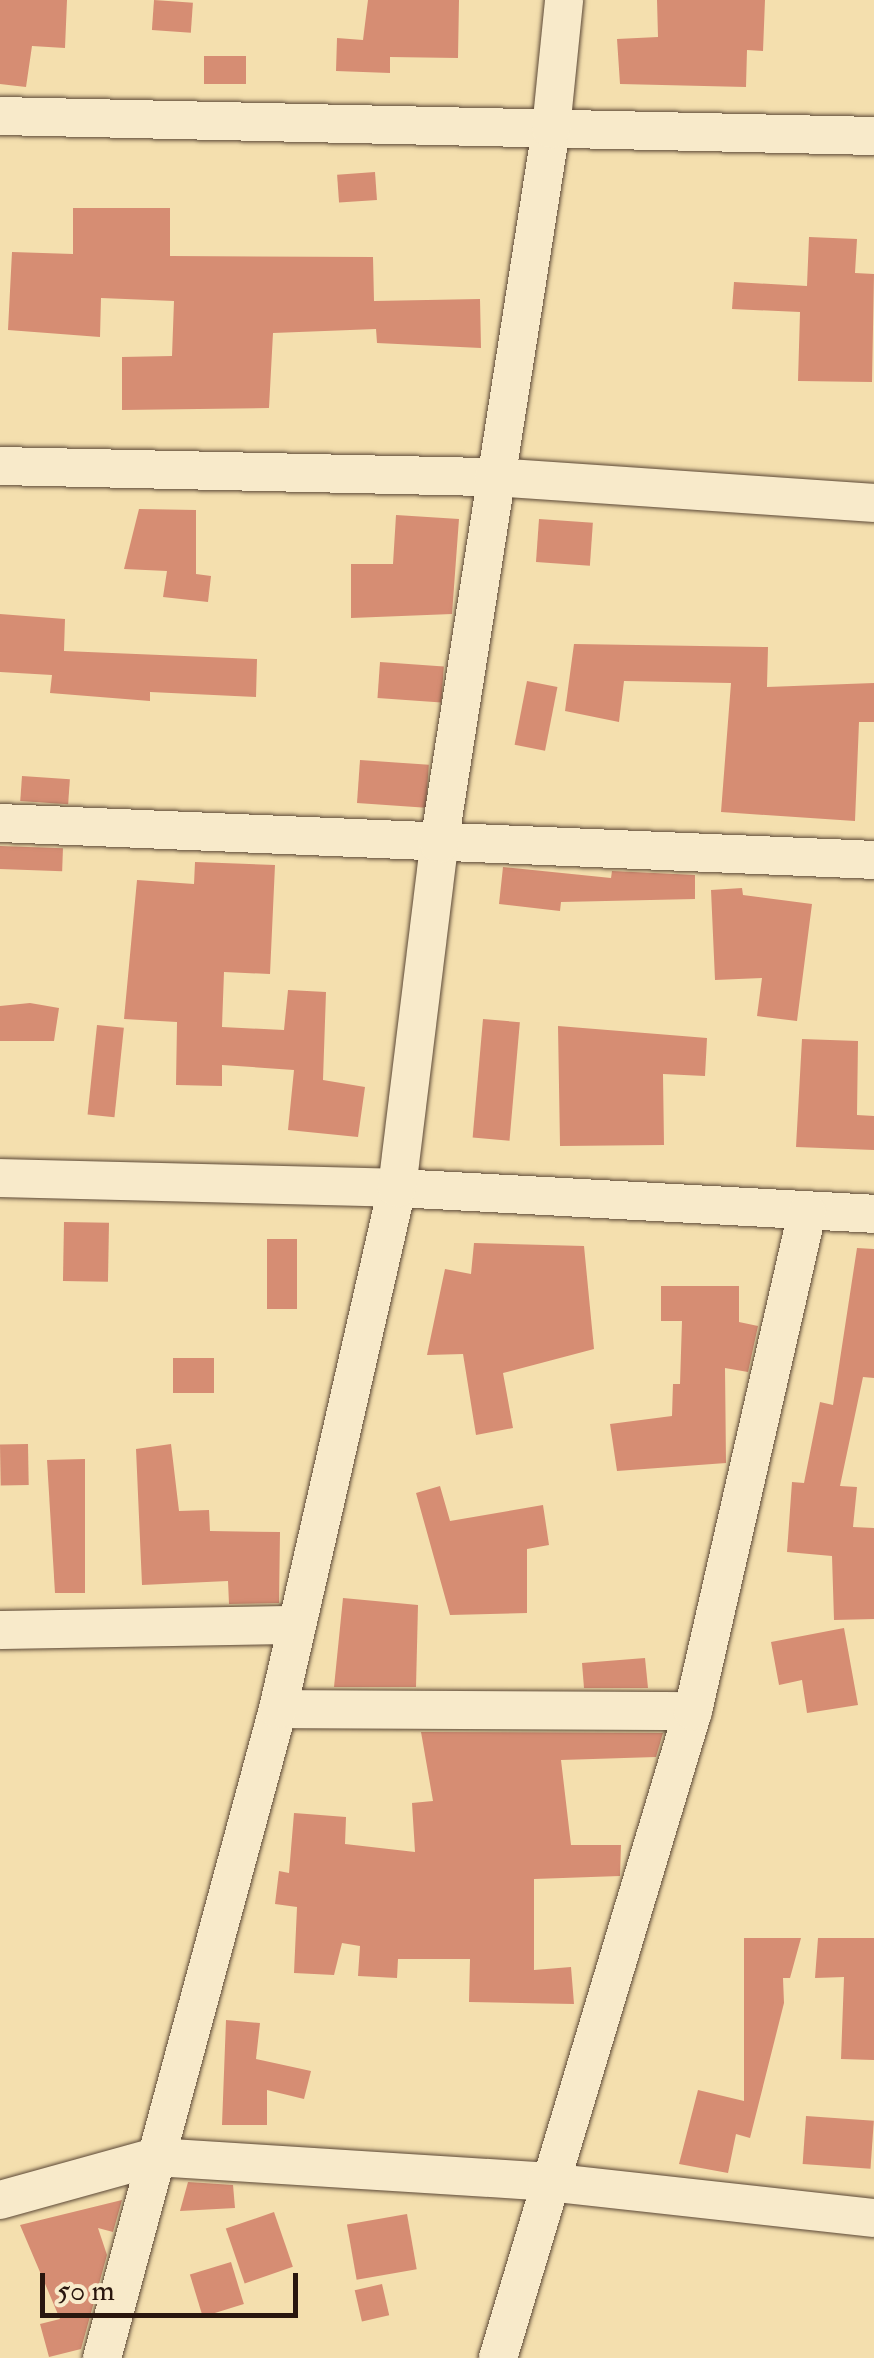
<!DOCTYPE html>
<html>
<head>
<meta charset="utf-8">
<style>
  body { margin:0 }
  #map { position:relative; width:874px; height:2358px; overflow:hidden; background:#f4dfae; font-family:"IM FELL Double Pica",serif }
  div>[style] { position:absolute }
  .building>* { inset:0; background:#d68d73; transform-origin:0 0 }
  .roads { filter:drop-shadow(0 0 2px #5c4836) drop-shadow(0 0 2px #5c4836) }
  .minor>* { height:38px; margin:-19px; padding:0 19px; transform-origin:19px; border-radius:19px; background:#f8eaca }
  span { translate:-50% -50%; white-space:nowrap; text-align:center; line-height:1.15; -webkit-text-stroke:8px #f8eaca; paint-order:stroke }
  .scale { position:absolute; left:40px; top:2273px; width:258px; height:45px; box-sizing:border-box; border:5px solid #29160e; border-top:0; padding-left:12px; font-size:30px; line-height:35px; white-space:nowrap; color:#29160e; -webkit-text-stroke:8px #f8eaca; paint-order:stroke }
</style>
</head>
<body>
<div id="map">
  <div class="building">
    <i style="clip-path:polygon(0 0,67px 0,65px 48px,32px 46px,26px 87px,0 84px)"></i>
    <i style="left:154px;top:0;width:39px;height:30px;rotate:4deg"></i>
    <i style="clip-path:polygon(368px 0,459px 0,458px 58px,390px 57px,390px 73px,336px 71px,337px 38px,363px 40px)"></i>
    <i style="clip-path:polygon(657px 0,765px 0,763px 51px,747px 50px,746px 87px,620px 84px,617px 39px,658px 37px)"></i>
    <i style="left:246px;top:56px;width:28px;height:42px;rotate:90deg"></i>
    <i style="left:375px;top:172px;width:28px;height:38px;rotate:86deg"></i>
    <i style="clip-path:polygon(73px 208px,170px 208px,170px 256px,373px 257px,374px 301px,480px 299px,481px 348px,377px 343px,376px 329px,273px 333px,269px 408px,122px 410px,122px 357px,172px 356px,174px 301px,101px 298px,100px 337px,8px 330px,12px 252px,73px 254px)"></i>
    <i style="clip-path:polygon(809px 237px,857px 239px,855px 273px,874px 274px,872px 382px,798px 381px,800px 312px,732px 309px,734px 282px,807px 286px)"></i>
    <i style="clip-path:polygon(139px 509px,196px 510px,196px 574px,211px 576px,208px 602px,163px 597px,167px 571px,124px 569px)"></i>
    <i style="clip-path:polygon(396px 515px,459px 519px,452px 614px,351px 618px,351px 564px,393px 564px)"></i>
    <i style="left:539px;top:519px;width:54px;height:43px;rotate:4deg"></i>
    <i style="clip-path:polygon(0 614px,65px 619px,64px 651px,257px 659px,256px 697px,150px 692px,150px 701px,50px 693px,52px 675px,0 672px)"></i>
    <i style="clip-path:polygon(574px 644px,768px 647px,767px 687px,874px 683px,874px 722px,859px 722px,855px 821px,721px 812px,731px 683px,624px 681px,619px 722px,565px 711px)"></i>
    <i style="left:380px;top:662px;width:64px;height:36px;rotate:4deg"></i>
    <i style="left:527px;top:681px;width:31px;height:65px;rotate:11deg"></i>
    <i style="left:360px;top:760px;width:69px;height:43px;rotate:4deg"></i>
    <i style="left:22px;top:776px;width:48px;height:25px;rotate:4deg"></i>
    <i style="left:0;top:846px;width:63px;height:23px;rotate:2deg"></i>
    <i style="clip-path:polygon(195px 862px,275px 865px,270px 974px,224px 972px,222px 1027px,284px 1030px,288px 990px,326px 992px,323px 1080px,365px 1087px,358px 1137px,288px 1130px,294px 1070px,222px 1065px,222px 1086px,176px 1085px,177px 1022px,124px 1019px,137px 880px,194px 884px)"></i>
    <i style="clip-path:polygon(503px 867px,611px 878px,612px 871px,695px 875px,695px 899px,561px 902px,560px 911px,499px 904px)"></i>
    <i style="clip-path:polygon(742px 888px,743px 895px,812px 904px,797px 1021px,757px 1016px,762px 978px,715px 980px,711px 890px)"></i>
    <i style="clip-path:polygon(30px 1003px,59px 1008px,54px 1041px,0 1041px,0 1006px)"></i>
    <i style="left:483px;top:1019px;width:37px;height:119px;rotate:5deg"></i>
    <i style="left:97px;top:1025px;width:27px;height:90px;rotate:6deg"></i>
    <i style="clip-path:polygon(558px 1026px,707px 1038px,705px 1076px,663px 1074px,664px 1145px,560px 1146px)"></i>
    <i style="clip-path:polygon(802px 1039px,858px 1041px,857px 1115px,874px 1116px,874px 1150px,796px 1147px)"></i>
    <i style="left:64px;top:1222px;width:45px;height:59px;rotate:1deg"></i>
    <i style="left:267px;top:1239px;width:30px;height:70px"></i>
    <i style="clip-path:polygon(474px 1243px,584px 1246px,594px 1349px,503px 1373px,513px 1428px,476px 1435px,463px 1354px,427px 1355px,445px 1269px,471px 1274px)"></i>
    <i style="clip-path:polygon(857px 1248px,874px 1249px,874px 1378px,863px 1377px,840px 1486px,857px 1487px,853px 1527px,874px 1528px,874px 1619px,834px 1620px,832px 1556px,787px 1552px,792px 1482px,804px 1483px,820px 1402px,833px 1405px)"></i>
    <i style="clip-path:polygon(661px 1286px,739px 1286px,739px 1322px,758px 1326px,748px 1372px,725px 1368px,726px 1463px,617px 1471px,610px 1424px,672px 1416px,673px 1384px,680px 1384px,682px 1321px,661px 1321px)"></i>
    <i style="left:173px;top:1358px;width:41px;height:35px"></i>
    <i style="left:28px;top:1444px;width:41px;height:28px;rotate:89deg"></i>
    <i style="clip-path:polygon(171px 1444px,179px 1511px,209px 1510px,210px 1531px,280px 1532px,279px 1603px,229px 1604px,228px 1581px,142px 1585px,136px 1449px)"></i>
    <i style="clip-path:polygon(85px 1459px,85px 1593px,55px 1593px,47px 1460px)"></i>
    <i style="clip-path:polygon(440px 1486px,450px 1521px,543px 1505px,549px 1545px,527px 1549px,527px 1613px,450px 1615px,416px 1493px)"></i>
    <i style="clip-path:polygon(343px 1598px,418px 1605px,416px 1687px,334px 1687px)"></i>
    <i style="clip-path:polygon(844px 1628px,858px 1705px,807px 1713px,802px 1680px,779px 1685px,771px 1642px)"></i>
    <i style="clip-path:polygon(645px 1658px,648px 1688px,584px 1688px,582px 1663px)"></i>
    <i style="clip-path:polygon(421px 1732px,663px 1733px,656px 1757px,561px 1760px,571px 1845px,621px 1845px,620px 1876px,534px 1879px,534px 1970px,571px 1967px,574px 2004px,469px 2002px,470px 1959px,398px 1959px,397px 1978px,358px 1976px,360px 1946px,342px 1943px,334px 1975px,294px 1973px,297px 1907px,275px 1904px,279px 1871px,289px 1873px,294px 1813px,346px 1817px,345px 1844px,415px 1852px,412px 1803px,433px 1801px)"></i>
    <i style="clip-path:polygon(744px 1938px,801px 1938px,790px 1978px,783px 1978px,784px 2003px,750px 2138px,736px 2134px,728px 2173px,679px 2164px,698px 2090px,744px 2101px)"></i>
    <i style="clip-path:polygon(818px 1938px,874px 1938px,874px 2060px,841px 2059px,844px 1977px,815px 1978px)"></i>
    <i style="clip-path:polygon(226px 2020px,260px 2023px,256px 2059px,311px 2071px,304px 2099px,267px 2090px,267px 2125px,222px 2125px)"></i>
    <i style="left:806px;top:2116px;width:68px;height:48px;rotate:4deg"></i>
    <i style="clip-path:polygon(188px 2182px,233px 2185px,235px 2208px,180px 2211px)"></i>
    <i style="clip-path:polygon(122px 2200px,113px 2232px,98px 2228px,107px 2255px,81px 2349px,49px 2357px,40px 2324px,60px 2319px,20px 2225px)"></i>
    <i style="left:274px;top:2212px;width:58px;height:51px;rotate:71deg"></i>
    <i style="left:407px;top:2214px;width:56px;height:61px;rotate:80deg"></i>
    <i style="left:231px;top:2262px;width:44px;height:43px;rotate:73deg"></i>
    <i style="left:382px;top:2284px;width:32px;height:28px;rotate:77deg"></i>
  </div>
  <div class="roads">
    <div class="minor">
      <i style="left:0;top:116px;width:874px;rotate:1.31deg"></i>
      <i style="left:0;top:466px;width:494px;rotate:1.3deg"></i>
      <i style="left:494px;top:477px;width:381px;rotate:3.9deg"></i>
      <i style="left:0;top:823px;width:875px;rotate:2.42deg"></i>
      <i style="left:0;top:1178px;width:397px;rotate:1.4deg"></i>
      <i style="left:397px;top:1188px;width:478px;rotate:3.1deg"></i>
      <i style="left:0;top:1630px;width:297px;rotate:-1deg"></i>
      <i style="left:278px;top:1709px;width:415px;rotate:0.3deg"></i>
      <i style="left:0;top:2200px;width:161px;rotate:-15.5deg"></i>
      <i style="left:155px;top:2157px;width:393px;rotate:3.6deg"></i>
      <i style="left:547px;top:2182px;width:329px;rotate:6.3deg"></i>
      <i style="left:102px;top:2358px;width:672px;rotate:-74.83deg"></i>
      <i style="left:278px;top:1709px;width:534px;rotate:-77.13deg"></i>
      <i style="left:397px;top:1188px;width:347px;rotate:-83deg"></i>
      <i style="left:439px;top:844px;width:724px;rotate:-81.1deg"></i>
      <i style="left:551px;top:129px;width:130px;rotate:-84.2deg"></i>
      <i style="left:498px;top:2358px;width:676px;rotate:-73.23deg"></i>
      <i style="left:693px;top:1711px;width:511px;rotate:-77.11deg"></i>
    </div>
  </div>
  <div class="scale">50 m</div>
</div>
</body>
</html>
